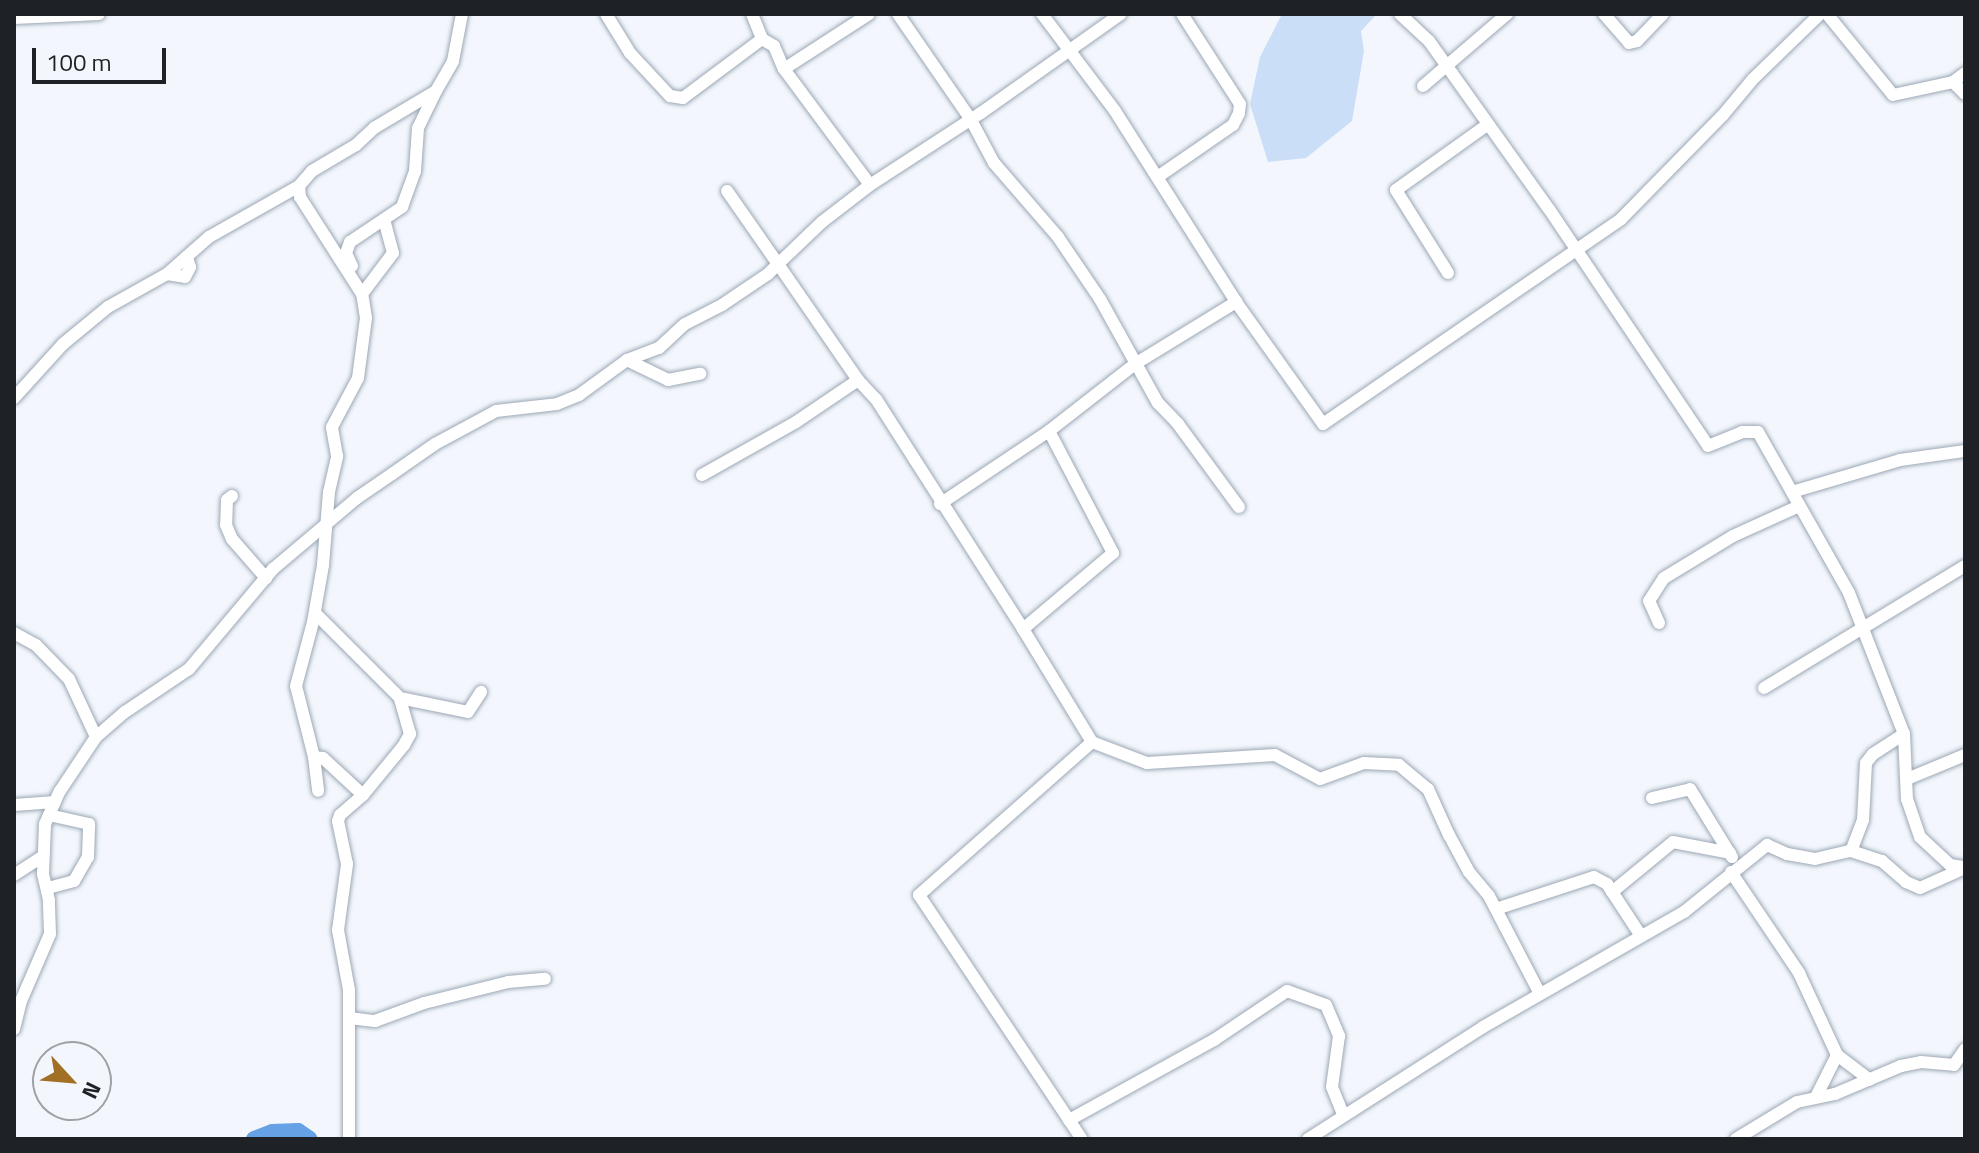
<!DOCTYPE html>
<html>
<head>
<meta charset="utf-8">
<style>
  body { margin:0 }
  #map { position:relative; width:1979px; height:1153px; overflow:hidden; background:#f3f7fd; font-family:"Titillium Web",sans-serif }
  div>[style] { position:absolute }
  .green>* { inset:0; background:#cadef7 }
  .river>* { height:16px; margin:-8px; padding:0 8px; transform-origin:8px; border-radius:8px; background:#66a0e5 }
  .roads { filter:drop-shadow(0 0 2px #9ca7b4) drop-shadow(0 0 2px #9ca7b4) }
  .minor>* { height:12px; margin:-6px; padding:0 6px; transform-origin:6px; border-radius:6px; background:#fff }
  span { translate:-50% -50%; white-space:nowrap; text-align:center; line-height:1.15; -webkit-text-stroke:8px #f3f7fd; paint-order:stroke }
  .frame { position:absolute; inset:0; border:16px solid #1e2227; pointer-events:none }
  .north { position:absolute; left:32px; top:1041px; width:80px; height:80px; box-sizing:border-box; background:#f3f7fd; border:2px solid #9ea2a7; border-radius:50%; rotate:116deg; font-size:22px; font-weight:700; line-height:32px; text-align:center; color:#1e2227 }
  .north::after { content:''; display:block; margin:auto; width:28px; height:36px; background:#a17025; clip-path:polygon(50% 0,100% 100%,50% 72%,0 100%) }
  .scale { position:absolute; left:32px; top:48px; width:134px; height:36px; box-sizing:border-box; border:4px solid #1e2227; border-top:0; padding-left:10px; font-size:24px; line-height:28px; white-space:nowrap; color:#1e2227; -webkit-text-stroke:6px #f3f7fd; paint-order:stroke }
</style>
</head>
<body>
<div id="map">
  <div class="green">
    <i style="clip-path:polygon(1282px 14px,1377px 14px,1361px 31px,1364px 51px,1352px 121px,1306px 158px,1268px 162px,1250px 104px,1260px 57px)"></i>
  </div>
  <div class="river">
    <i style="left:254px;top:1139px;width:19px;rotate:-21deg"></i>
    <i style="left:272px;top:1132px;width:26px;rotate:-2deg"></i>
    <i style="left:298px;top:1131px;width:14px;rotate:34deg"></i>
  </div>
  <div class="roads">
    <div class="minor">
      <i style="left:606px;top:14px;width:46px;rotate:58.4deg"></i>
      <i style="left:630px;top:53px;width:59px;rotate:47.1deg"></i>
      <i style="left:670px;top:96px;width:13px;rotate:9deg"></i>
      <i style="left:683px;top:98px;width:99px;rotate:-36.8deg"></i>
      <i style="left:762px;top:39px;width:14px;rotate:30deg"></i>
      <i style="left:774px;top:46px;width:25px;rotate:67deg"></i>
      <i style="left:784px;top:69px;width:101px;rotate:-32.9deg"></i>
      <i style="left:752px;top:14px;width:27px;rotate:68deg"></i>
      <i style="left:898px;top:14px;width:129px;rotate:55.4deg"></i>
      <i style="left:971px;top:120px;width:49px;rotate:61.9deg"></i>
      <i style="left:994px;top:163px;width:98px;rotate:49.1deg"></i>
      <i style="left:1058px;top:237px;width:75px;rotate:55.9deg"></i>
      <i style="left:1100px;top:299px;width:119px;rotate:60.9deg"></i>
      <i style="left:1158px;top:403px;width:29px;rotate:46deg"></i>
      <i style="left:1178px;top:424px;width:103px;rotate:53.7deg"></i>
      <i style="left:1042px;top:14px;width:121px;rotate:53deg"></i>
      <i style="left:1115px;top:111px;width:226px;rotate:57.6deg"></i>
      <i style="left:1236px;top:302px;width:150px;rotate:54.5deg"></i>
      <i style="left:1323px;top:424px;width:362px;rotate:-34.5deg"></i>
      <i style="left:1621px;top:219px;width:146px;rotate:-45.6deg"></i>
      <i style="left:1723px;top:115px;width:47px;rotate:-50.2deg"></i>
      <i style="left:1753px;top:79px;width:93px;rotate:-44.1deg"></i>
      <i style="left:1400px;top:14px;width:40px;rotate:43deg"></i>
      <i style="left:1429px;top:41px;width:206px;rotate:54.5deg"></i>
      <i style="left:1549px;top:209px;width:285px;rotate:56.1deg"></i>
      <i style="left:1708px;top:446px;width:37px;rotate:-22deg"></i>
      <i style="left:1742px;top:432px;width:16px"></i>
      <i style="left:1758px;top:432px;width:185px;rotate:60.5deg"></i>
      <i style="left:1849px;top:593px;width:151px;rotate:68.7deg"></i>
      <i style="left:1904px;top:734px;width:37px;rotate:147deg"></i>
      <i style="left:1873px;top:754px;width:11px;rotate:128deg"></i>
      <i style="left:1866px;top:763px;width:57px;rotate:93deg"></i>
      <i style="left:1863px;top:820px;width:33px;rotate:111deg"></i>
      <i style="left:1604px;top:14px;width:38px;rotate:49deg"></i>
      <i style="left:1629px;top:43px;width:8px;rotate:-14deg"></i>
      <i style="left:1637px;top:41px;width:37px;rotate:-46deg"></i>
      <i style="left:1827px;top:14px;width:104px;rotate:50.8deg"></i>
      <i style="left:1893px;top:95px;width:61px;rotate:-12.2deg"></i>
      <i style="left:1953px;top:82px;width:15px;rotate:-37deg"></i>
      <i style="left:14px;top:18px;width:85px;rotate:-2.7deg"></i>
      <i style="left:784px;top:69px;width:144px;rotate:53.4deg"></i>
      <i style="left:1953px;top:82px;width:17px;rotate:45deg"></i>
      <i style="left:1423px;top:86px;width:111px;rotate:-40.6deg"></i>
      <i style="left:1159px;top:176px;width:90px;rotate:-34.6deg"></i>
      <i style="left:1233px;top:125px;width:13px;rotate:-63deg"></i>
      <i style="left:1239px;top:113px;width:9px;rotate:-84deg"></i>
      <i style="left:1240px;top:104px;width:107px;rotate:-122.8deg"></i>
      <i style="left:352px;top:266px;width:14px;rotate:-115deg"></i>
      <i style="left:346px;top:253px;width:12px;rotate:-70deg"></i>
      <i style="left:350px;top:242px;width:63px;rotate:-33.9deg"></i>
      <i style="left:402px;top:207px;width:38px;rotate:-70deg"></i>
      <i style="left:415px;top:171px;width:43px;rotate:-86deg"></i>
      <i style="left:418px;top:128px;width:41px;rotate:-64.1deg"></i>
      <i style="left:1448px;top:273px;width:98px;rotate:-122.1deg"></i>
      <i style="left:1396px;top:190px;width:112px;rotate:-35.5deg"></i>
      <i style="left:167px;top:274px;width:18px;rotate:9deg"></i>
      <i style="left:185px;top:277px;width:11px;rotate:-63deg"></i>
      <i style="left:190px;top:267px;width:9px;rotate:-108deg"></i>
      <i style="left:362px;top:294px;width:51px;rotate:-52.9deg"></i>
      <i style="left:393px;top:253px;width:34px;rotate:-105deg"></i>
      <i style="left:627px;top:360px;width:46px;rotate:26deg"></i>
      <i style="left:668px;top:380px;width:33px;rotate:-11deg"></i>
      <i style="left:858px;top:380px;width:141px;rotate:-124.6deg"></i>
      <i style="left:778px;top:264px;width:61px;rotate:-43.7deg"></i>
      <i style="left:822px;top:222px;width:61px;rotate:-37.6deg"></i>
      <i style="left:870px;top:185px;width:132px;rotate:-33deg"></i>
      <i style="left:981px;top:113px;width:171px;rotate:-35.3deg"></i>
      <i style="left:14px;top:398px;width:73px;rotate:-47.8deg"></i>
      <i style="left:63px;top:344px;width:58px;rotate:-39.4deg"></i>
      <i style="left:108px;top:307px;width:68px;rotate:-29.2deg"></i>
      <i style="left:167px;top:274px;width:56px;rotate:-41.4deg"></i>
      <i style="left:209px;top:237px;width:103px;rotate:-29.5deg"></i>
      <i style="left:1049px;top:431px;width:138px;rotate:62.3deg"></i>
      <i style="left:1113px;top:553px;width:118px;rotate:139.8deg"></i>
      <i style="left:1023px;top:629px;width:132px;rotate:58.6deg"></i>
      <i style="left:1092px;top:742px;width:231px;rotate:138.5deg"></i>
      <i style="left:919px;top:895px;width:293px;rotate:56.3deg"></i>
      <i style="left:702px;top:475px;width:108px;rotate:-29.4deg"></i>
      <i style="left:796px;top:422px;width:75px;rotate:-34.1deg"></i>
      <i style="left:858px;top:380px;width:26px;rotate:47deg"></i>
      <i style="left:876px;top:399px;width:273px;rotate:57.4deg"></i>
      <i style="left:1792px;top:492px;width:113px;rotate:-16.5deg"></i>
      <i style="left:1900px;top:460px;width:66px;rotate:-7.9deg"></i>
      <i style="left:232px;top:496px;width:6px;rotate:141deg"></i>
      <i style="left:227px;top:500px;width:25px;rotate:92deg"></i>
      <i style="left:226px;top:525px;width:15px;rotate:67deg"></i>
      <i style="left:232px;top:539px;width:52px;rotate:48.9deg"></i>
      <i style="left:940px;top:504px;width:131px;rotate:-33.8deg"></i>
      <i style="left:1049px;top:431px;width:109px;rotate:-37.9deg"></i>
      <i style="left:1135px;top:364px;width:119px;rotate:-31.5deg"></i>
      <i style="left:315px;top:613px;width:120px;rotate:45deg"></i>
      <i style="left:400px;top:698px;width:69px;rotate:11.6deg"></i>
      <i style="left:468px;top:712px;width:24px;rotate:-57deg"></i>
      <i style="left:1659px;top:623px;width:24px;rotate:-114deg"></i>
      <i style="left:1649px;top:601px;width:27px;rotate:-57deg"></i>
      <i style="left:1664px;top:578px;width:81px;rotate:-31.3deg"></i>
      <i style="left:1733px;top:536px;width:72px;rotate:-24.4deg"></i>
      <i style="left:14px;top:633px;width:25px;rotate:29deg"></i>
      <i style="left:36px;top:645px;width:47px;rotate:45.9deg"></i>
      <i style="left:69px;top:679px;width:64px;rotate:65deg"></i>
      <i style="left:1764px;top:688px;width:235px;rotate:-31.3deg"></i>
      <i style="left:1904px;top:734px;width:65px;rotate:87.4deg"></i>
      <i style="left:1907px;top:799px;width:40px;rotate:71.1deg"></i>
      <i style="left:1920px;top:837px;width:41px;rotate:43deg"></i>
      <i style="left:1950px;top:865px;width:15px;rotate:8deg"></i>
      <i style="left:1092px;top:742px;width:59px;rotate:20.9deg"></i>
      <i style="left:1147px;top:763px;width:128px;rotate:-3.6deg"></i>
      <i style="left:1275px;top:755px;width:51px;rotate:28.1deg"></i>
      <i style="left:1320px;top:779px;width:47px;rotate:-20deg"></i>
      <i style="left:1364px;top:763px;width:35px;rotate:3deg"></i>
      <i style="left:1399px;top:765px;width:38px;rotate:40deg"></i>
      <i style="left:1428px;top:789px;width:51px;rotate:65.5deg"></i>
      <i style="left:1449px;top:835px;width:42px;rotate:61.6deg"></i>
      <i style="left:1469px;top:872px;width:31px;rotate:50deg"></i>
      <i style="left:1489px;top:896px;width:110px;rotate:62.5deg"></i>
      <i style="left:314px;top:757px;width:34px;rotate:83deg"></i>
      <i style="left:1907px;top:779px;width:63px;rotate:-22.5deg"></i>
      <i style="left:363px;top:795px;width:54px;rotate:-137.2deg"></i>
      <i style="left:323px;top:758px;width:9px;rotate:-174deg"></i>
      <i style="left:314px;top:757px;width:73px;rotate:-104.2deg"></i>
      <i style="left:296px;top:686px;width:66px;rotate:-75.1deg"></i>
      <i style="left:313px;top:622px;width:58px;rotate:-80deg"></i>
      <i style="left:323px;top:565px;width:73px;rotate:-85.3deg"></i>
      <i style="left:329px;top:492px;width:37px;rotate:-77deg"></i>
      <i style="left:337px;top:456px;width:29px;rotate:-100deg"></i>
      <i style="left:332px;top:427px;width:55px;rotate:-62deg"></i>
      <i style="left:358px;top:378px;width:61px;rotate:-82.4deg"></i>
      <i style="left:366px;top:318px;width:24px;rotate:-99deg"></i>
      <i style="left:362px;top:294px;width:115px;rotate:-122.6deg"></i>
      <i style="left:300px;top:197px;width:11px;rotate:-95deg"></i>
      <i style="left:299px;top:186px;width:20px;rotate:-49deg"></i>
      <i style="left:312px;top:171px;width:51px;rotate:-30.6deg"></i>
      <i style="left:356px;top:145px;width:25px;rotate:-43deg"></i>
      <i style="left:374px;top:128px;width:72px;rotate:-30.8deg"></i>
      <i style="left:436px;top:91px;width:34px;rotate:-60deg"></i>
      <i style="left:453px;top:61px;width:48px;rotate:-79.2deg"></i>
      <i style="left:1652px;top:798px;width:39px;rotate:-13deg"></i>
      <i style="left:1690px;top:789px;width:80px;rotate:58.3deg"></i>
      <i style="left:14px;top:805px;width:41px;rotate:-4.2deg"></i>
      <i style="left:1731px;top:872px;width:122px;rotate:56deg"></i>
      <i style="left:1799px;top:973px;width:90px;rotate:65.1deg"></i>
      <i style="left:1837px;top:1055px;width:41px;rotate:37.1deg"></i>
      <i style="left:14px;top:875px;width:35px;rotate:-33deg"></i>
      <i style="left:48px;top:888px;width:27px;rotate:-15deg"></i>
      <i style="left:74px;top:881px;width:28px;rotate:-60deg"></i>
      <i style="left:88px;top:857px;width:33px;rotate:-88deg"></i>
      <i style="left:89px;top:824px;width:41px;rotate:-167.3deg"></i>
      <i style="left:1612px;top:892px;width:79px;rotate:-39.3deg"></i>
      <i style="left:1673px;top:842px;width:58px;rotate:10.9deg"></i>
      <i style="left:1496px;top:909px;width:103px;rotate:-18.1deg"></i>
      <i style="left:1594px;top:877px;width:15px;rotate:28deg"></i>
      <i style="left:1607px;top:884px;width:62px;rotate:56.8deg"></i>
      <i style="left:349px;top:1018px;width:26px;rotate:7deg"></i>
      <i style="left:375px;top:1021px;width:52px;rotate:-20.2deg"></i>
      <i style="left:424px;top:1003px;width:87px;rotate:-14deg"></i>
      <i style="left:508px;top:982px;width:37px;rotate:-5deg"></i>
      <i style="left:14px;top:1029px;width:29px;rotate:-76deg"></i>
      <i style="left:21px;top:1001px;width:73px;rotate:-66.6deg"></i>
      <i style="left:50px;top:934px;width:34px;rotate:-92deg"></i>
      <i style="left:49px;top:900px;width:27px;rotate:-103deg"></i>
      <i style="left:43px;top:874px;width:50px;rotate:-87.7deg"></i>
      <i style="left:45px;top:824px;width:36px;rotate:-66deg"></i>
      <i style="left:60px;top:791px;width:65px;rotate:-56.3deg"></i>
      <i style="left:96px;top:737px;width:38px;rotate:-41deg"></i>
      <i style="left:125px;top:712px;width:77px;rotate:-33.9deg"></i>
      <i style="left:189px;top:669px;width:131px;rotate:-50deg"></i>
      <i style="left:273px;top:569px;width:110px;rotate:-40.2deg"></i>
      <i style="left:357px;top:498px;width:42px;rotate:-34.4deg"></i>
      <i style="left:392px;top:474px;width:52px;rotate:-34.9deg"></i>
      <i style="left:435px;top:444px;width:69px;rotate:-28.4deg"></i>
      <i style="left:496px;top:411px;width:61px;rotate:-6.5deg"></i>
      <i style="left:557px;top:404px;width:24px;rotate:-22deg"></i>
      <i style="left:579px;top:395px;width:59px;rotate:-36.1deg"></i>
      <i style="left:627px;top:360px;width:34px;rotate:-21deg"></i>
      <i style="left:659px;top:348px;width:35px;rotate:-43deg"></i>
      <i style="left:685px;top:324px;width:42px;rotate:-27.2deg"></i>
      <i style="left:722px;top:305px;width:55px;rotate:-34deg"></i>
      <i style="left:768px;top:274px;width:14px;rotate:-45deg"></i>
      <i style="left:778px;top:264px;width:89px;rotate:-124.9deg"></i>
      <i style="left:1817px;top:1095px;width:45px;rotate:-63.4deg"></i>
      <i style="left:1069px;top:1120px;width:166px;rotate:-28.9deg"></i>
      <i style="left:1214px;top:1040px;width:88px;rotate:-33.9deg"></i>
      <i style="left:1287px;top:991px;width:41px;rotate:19.7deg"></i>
      <i style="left:1326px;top:1005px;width:34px;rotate:67deg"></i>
      <i style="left:1339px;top:1036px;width:51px;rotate:97.8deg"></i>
      <i style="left:1332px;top:1087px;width:31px;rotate:68deg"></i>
      <i style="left:349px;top:1139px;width:149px;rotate:-90deg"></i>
      <i style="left:349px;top:990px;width:61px;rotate:-100.4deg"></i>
      <i style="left:338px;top:930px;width:67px;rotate:-82.2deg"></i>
      <i style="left:347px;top:864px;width:44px;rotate:-101.8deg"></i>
      <i style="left:338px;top:821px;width:6px;rotate:-72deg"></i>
      <i style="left:340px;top:815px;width:30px;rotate:-41deg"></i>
      <i style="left:363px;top:795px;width:65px;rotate:-50.6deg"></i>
      <i style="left:404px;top:745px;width:13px;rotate:-61deg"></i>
      <i style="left:410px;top:734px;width:37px;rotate:-106deg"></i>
      <i style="left:1308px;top:1139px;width:208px;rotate:-32.6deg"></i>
      <i style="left:1483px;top:1027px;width:232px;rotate:-29.8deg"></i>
      <i style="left:1684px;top:912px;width:107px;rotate:-38.9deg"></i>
      <i style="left:1767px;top:845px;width:22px;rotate:24deg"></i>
      <i style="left:1787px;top:854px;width:28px;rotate:10deg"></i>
      <i style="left:1815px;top:859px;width:37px;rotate:-13deg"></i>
      <i style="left:1851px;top:851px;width:33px;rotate:18deg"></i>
      <i style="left:1882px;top:861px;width:32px;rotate:41deg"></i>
      <i style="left:1906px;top:882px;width:15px;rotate:23deg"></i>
      <i style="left:1920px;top:888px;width:49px;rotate:-24deg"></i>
      <i style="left:1736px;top:1139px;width:71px;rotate:-31.2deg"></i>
      <i style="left:1797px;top:1102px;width:39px;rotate:-12deg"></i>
      <i style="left:1835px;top:1094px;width:72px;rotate:-23deg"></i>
      <i style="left:1901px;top:1066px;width:20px;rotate:-11deg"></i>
      <i style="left:1921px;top:1062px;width:33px;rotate:5deg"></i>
      <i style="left:1954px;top:1065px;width:19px;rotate:-55deg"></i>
    </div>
  </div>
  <div class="frame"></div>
  <div class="north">N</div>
  <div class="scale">100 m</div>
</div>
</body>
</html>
